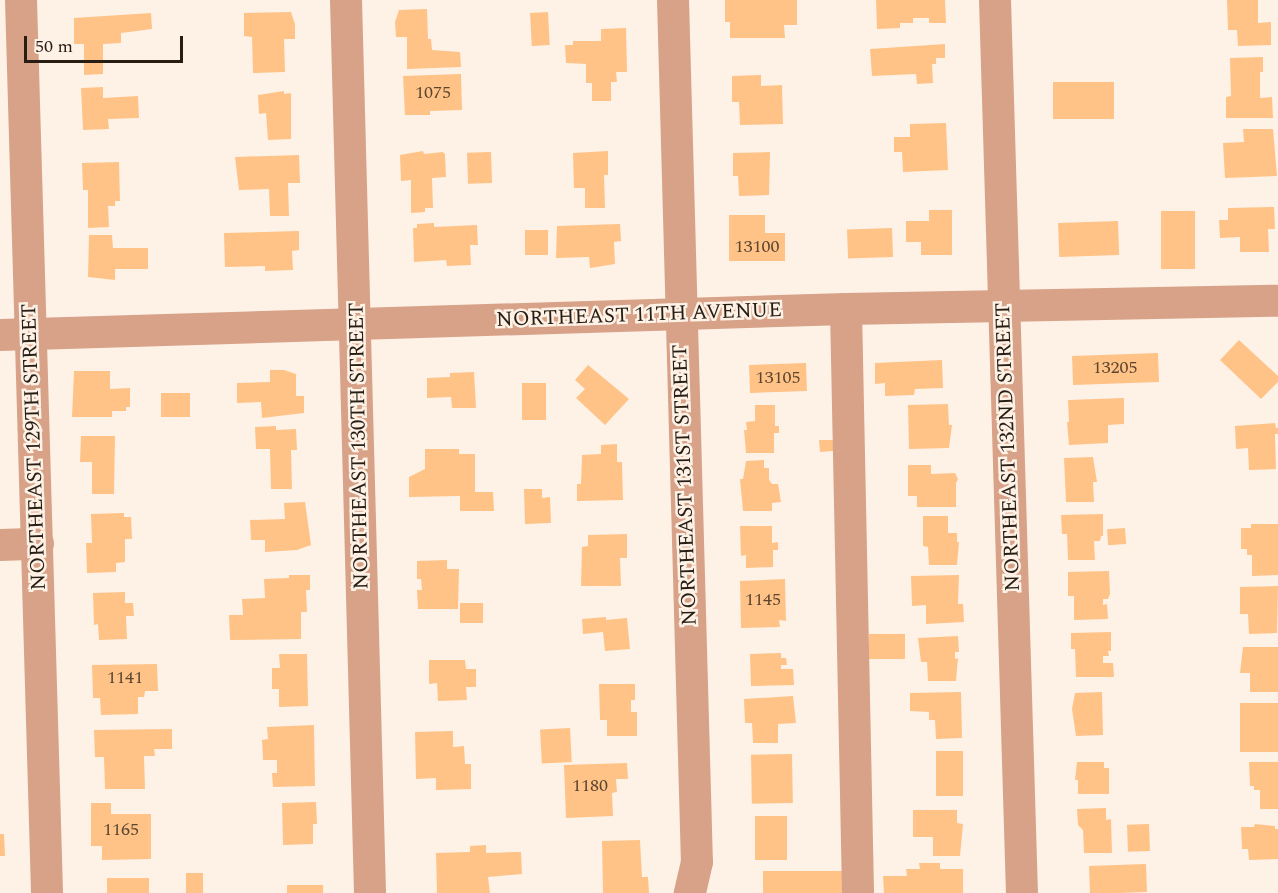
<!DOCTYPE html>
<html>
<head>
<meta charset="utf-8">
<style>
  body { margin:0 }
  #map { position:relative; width:1278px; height:893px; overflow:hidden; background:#fef2e7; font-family:Spectral,serif }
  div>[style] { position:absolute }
  .building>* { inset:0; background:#ffc387; transform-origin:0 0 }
  .minor>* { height:32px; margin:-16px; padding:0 16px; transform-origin:16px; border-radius:16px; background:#d7a288 }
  span { translate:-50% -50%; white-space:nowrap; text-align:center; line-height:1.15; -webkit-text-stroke:5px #fef2e7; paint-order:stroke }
  .number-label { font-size:18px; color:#5d4630 }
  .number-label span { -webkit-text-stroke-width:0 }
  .street-label { font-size:21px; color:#271d13 }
  .scale { position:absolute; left:24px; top:36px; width:159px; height:27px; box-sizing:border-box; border:3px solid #271d13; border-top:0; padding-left:8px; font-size:18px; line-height:21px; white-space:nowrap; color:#271d13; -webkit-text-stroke:4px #fef2e7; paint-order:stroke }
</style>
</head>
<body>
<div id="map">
  <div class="building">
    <i style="clip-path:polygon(725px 0,797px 0,797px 25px,784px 25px,785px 38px,730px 38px,730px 22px,725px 22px)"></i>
    <i style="clip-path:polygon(876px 0,945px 0,946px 23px,929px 23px,929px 18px,913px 18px,913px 23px,900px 23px,900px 28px,877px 29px)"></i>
    <i style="clip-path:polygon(1227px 0,1258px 0,1258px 23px,1271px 22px,1271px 45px,1238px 46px,1237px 30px,1228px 30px)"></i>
    <i style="clip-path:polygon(427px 9px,428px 39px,431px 39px,432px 50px,460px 52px,461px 67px,407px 69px,407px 37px,396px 37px,395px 22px,399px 10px)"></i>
    <i style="clip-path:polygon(291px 12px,295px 24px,295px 39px,284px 39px,285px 72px,253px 73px,252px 37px,244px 36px,244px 13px)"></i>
    <i style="left:548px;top:12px;width:33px;height:18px;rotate:87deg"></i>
    <i style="clip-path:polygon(151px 13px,152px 29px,121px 33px,121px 43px,103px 44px,103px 74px,84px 75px,84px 44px,74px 44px,74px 18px)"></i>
    <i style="clip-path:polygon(626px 28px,627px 72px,616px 72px,617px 82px,611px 82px,611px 101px,592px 101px,592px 83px,586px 83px,586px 64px,566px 63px,565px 45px,573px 45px,573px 41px,601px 41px,601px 29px)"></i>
    <i style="clip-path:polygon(945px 44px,945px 58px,936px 58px,936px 64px,932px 64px,933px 83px,917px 84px,916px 74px,872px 76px,870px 49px)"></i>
    <i style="clip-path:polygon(1263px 57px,1263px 72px,1260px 72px,1260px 98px,1272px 97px,1273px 118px,1226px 118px,1226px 97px,1231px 96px,1230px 58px)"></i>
    <i style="clip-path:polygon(461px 74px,462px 110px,430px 111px,430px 115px,405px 115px,403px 76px)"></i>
    <i style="clip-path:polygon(761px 75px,761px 86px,782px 85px,783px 124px,740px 125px,739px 102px,732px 102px,732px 76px)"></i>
    <i style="left:1053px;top:82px;width:61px;height:37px"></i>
    <i style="clip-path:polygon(103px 87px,103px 98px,138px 96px,139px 118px,108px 119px,109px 129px,83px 130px,81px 88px)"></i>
    <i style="clip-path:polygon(284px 91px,284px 94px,291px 93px,291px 139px,268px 140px,266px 113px,259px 114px,258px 95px)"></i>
    <i style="clip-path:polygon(946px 123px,948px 170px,903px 172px,902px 152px,894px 152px,894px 137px,910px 137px,910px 124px)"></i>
    <i style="clip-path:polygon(1243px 129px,1273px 129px,1277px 176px,1225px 178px,1223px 143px,1244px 142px)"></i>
    <i style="clip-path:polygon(423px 151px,424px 154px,443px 152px,445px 154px,446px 177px,432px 178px,433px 208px,425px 208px,425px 212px,411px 213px,411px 180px,401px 181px,400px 155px)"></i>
    <i style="clip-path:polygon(608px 151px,608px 175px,604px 175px,605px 208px,585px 208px,585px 188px,574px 188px,573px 153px)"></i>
    <i style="left:491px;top:152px;width:31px;height:24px;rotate:88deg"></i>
    <i style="clip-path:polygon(770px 152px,769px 195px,739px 196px,738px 176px,733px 176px,733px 153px)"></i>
    <i style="clip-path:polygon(299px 155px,300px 183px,288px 183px,289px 216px,270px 216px,269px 189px,239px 190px,235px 157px)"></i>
    <i style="clip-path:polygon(119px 162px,120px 201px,115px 201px,115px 206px,108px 206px,109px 227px,88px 228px,88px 190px,83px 190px,82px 163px)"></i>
    <i style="clip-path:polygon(1274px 207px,1275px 229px,1268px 229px,1269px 252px,1240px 252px,1240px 237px,1220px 238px,1219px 220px,1228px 220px,1228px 208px)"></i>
    <i style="clip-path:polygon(929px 210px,952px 210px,952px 255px,921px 255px,921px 242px,906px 242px,906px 221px,929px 221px)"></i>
    <i style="left:1161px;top:211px;width:34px;height:58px"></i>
    <i style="clip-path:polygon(729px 215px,765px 215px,765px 233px,785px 233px,785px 261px,729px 261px)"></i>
    <i style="left:1118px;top:221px;width:34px;height:60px;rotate:88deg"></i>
    <i style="clip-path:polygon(434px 223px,434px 227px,477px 225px,478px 245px,470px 245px,471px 265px,447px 266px,446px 260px,414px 262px,413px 228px,417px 228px,417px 224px)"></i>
    <i style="clip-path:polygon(620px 224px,621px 241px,614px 242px,615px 264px,590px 268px,589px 257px,556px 258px,557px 226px)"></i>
    <i style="left:892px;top:228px;width:29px;height:45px;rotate:88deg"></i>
    <i style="left:525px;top:230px;width:23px;height:25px"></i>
    <i style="clip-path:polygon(299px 231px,299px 250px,292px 251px,293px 270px,265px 271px,265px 266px,225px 267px,224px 233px)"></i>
    <i style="clip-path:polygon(89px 235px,112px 235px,113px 248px,148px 248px,148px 269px,115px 269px,115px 280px,88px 277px)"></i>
    <i style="clip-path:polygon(1239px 340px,1278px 376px,1278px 382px,1261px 399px,1220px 360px)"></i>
    <i style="left:1158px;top:353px;width:29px;height:86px;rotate:88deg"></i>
    <i style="clip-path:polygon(942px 360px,943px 388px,915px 389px,914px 395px,885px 396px,885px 383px,875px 384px,875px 363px)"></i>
    <i style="left:806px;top:363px;width:28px;height:57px;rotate:88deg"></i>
    <i style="clip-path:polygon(588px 365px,629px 399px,605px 425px,576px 398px,585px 389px,575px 380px)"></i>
    <i style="clip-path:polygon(270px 370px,284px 370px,296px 374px,296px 396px,304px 396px,304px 413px,262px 418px,261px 402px,237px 403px,237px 383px,270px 382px)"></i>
    <i style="clip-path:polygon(74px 371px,110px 371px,110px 389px,130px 388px,130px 407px,126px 407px,126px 411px,112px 411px,112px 417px,72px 417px)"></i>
    <i style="clip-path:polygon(474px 372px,476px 408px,452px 408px,451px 397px,427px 398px,427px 378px,450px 377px,450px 373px)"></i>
    <i style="left:522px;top:383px;width:24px;height:37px"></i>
    <i style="left:161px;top:393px;width:29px;height:24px"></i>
    <i style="clip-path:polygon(1124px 398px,1124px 424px,1108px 425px,1108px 443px,1069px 445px,1067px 422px,1069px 422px,1068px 400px)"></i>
    <i style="clip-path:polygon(948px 404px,949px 425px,952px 425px,949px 448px,909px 449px,908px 405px)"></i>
    <i style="clip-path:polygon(755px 405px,775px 405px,775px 426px,779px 426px,779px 433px,774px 433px,774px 453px,746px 453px,744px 430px,747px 430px,746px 422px,755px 421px)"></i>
    <i style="clip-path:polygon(1275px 423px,1276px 428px,1278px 428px,1278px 434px,1275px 434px,1276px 469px,1249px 470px,1248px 448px,1236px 449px,1235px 426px)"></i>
    <i style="clip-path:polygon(276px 426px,276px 430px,296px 429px,297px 450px,291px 450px,292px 489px,271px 489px,270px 449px,256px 449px,255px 427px)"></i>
    <i style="clip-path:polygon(81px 436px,115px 436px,114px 494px,92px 494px,92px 462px,80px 462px)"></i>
    <i style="clip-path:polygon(819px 440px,833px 440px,833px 451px,820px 452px)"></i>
    <i style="clip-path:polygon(617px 444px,617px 462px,622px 462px,623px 500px,577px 501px,577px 484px,581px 484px,582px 455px,601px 454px,601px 445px)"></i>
    <i style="clip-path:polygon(425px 449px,459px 449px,459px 454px,475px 454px,475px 492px,493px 492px,494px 511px,460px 511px,460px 496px,409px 497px,409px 477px,425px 469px)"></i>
    <i style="clip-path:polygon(1093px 457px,1097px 482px,1093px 482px,1094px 502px,1066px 502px,1064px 458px)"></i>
    <i style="clip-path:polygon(764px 460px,764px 468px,769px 468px,769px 480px,772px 484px,778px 484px,781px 502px,772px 503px,772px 511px,743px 511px,740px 479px,743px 479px,746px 461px)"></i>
    <i style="clip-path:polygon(908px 465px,931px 465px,931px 474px,955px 473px,958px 479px,956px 483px,956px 507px,917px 507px,917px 496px,908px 496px)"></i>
    <i style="clip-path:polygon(524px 489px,542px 489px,542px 498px,550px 497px,551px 523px,525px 524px)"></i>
    <i style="clip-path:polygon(305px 502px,311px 545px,297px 550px,265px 552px,265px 540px,251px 540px,250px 520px,285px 519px,284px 503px)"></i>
    <i style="clip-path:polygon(124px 513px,124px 517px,131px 517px,132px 539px,125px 539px,125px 562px,116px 563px,116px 572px,87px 573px,86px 543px,92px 543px,91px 514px)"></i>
    <i style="clip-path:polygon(1103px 514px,1103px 536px,1101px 536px,1100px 541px,1094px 541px,1095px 560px,1068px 560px,1067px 534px,1062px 534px,1061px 515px)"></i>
    <i style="clip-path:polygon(923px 516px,948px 516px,948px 533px,957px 533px,957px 542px,959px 542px,957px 565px,929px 565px,928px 547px,923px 546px)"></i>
    <i style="clip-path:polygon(1251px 524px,1278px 524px,1278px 575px,1252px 576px,1252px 555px,1247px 555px,1247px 549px,1241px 549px,1241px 528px,1251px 528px)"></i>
    <i style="clip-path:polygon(740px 526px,772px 526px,772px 543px,778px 542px,778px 550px,773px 550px,773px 567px,746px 568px,746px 555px,741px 556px)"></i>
    <i style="left:1125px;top:528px;width:16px;height:18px;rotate:86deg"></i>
    <i style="clip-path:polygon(627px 534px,627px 558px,620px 558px,621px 586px,581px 586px,582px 547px,588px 546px,588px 535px)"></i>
    <i style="clip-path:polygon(447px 560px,447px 569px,459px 569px,458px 609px,418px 609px,417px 590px,422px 590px,421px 579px,417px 579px,417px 561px)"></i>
    <i style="clip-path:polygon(1109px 571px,1110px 594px,1108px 599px,1103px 599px,1103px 605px,1107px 604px,1108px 619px,1074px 620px,1074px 596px,1068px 596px,1068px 572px)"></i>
    <i style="clip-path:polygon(289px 575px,310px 575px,310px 590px,306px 590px,307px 612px,301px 612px,301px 639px,230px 640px,229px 615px,243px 615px,242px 599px,265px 598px,264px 579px,289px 578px)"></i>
    <i style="clip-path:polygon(959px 575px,958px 604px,963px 604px,964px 622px,926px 624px,926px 605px,912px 606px,911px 576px)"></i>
    <i style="clip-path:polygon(785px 579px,786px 621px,779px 620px,780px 627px,741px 628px,740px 581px)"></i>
    <i style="clip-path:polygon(1278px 586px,1277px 633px,1249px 634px,1248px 614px,1240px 614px,1240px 587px)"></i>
    <i style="clip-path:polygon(125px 592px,125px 603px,133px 603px,134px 616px,126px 616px,127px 639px,99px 640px,98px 624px,94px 625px,93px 593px)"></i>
    <i style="left:460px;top:603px;width:23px;height:20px"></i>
    <i style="clip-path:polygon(606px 617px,606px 620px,627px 618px,630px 649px,605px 651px,603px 632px,583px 634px,582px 619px)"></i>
    <i style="clip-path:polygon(1111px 632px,1111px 651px,1108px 651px,1109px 656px,1103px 656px,1103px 663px,1113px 663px,1114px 677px,1076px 677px,1075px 649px,1071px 649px,1071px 633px)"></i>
    <i style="left:869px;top:634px;width:36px;height:25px"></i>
    <i style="clip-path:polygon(958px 636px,959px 652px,955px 652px,955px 659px,958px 658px,956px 681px,928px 681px,927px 662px,921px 662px,918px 638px)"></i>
    <i style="clip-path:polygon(1243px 647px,1278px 647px,1278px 692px,1250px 692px,1250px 673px,1240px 673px)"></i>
    <i style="clip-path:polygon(781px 653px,781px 658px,786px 658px,787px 665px,781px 665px,781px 669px,793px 669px,794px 685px,751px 686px,750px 654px)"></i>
    <i style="clip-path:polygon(279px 654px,307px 654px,308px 706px,279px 707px,279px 689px,272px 689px,272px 668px,280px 668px)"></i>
    <i style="clip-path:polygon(429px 660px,465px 660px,466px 669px,476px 669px,476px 687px,466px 687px,467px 700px,438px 701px,437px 683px,429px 684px)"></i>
    <i style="clip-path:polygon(157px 664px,158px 691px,145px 691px,144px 697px,138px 697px,138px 714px,101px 715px,100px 698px,93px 698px,92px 665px)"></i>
    <i style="clip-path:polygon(599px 684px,635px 684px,635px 700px,631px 700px,631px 712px,637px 712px,637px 736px,607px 736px,607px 720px,600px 720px)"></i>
    <i style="clip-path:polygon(961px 692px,962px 738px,936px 739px,935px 720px,929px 720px,929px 712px,910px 711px,910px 693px)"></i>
    <i style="clip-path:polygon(1102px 692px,1103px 735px,1076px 736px,1072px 709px,1075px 693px)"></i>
    <i style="clip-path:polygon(793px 696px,796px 723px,778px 724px,778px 743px,753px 743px,752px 723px,745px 723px,744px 699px)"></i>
    <i style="left:1240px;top:703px;width:38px;height:49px"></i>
    <i style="clip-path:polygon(314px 725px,315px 786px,273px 787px,272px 773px,277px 773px,277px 760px,263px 760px,262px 740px,268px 739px,267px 727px)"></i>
    <i style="left:570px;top:728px;width:34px;height:30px;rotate:87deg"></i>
    <i style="clip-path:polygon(172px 729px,172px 749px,154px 749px,155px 756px,144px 756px,145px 789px,105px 789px,104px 757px,95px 757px,94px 730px)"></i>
    <i style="clip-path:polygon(453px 731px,453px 747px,464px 746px,465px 764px,471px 764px,471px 789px,436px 790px,436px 778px,416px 779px,415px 732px)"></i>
    <i style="left:936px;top:751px;width:27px;height:45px"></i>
    <i style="left:792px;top:754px;width:49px;height:41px;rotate:89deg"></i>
    <i style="clip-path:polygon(1077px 762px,1104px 762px,1104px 768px,1109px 768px,1109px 794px,1078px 794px,1078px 780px,1075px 780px)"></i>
    <i style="clip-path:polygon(1249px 762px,1278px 762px,1278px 809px,1260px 809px,1260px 790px,1254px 790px,1254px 786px,1250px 786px)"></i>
    <i style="clip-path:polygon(627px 763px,628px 779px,616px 779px,617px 792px,612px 793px,613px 816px,566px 818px,564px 765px)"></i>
    <i style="clip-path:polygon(316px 802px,317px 824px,313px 824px,313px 844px,283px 845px,282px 803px)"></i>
    <i style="clip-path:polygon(91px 803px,111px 803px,111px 814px,151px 814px,151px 859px,102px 860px,102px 846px,91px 846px)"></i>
    <i style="clip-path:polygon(1106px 808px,1106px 820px,1111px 819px,1112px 853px,1084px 853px,1083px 830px,1078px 825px,1077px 809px)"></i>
    <i style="clip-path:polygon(913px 810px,957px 810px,957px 823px,963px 824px,960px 856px,933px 856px,933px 837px,913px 837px)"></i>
    <i style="left:787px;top:816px;width:44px;height:32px;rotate:90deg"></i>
    <i style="left:1149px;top:824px;width:27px;height:22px;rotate:88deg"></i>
    <i style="clip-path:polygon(1255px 824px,1275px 826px,1275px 829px,1278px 829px,1278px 859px,1249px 860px,1248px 849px,1242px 849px,1241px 827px,1254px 827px)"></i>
    <i style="clip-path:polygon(0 834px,4px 834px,5px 856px,0 856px)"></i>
    <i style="clip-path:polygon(640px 840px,642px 877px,648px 877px,649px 893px,603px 893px,602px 841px)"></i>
    <i style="clip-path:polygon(486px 845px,486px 853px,521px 852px,522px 874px,488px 877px,490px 893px,437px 893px,436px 853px,470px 852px,470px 846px)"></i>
    <i style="clip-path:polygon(919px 863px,940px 863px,940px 869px,963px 869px,963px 893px,884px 893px,883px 876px,907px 876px,906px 869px,920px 869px)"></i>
    <i style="left:1146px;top:864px;width:28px;height:57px;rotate:88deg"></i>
    <i style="left:844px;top:871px;width:22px;height:81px;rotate:90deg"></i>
    <i style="left:186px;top:873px;width:17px;height:20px"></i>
    <i style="left:107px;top:878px;width:42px;height:15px"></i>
    <i style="left:323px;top:885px;width:8px;height:36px;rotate:90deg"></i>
  </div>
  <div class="minor">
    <i style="left:21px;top:0;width:893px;rotate:88.33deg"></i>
    <i style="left:346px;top:0;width:893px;rotate:88.46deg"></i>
    <i style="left:673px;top:0;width:862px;rotate:88.41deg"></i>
    <i style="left:697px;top:862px;width:32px;rotate:103deg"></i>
    <i style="left:995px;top:0;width:893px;rotate:88.27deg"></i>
    <i style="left:846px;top:309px;width:584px;rotate:88.82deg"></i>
    <i style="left:0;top:335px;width:846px;rotate:-1.76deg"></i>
    <i style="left:846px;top:309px;width:432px;rotate:-1.1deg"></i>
    <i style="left:0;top:545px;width:38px;rotate:-2deg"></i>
  </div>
  <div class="number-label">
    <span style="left:433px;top:93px">1075</span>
    <span style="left:757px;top:247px">13100</span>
    <span style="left:1115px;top:368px">13205</span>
    <span style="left:778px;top:378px">13105</span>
    <span style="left:763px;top:600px">1145</span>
    <span style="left:125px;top:678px">1141</span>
    <span style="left:590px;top:786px">1180</span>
    <span style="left:121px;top:830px">1165</span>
  </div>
  <div class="street-label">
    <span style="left:639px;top:315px;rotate:-2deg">NORTHEAST 11TH AVENUE</span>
    <span style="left:359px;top:446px;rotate:-91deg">NORTHEAST 130TH STREET</span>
    <span style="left:34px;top:447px;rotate:-92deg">NORTHEAST 129TH STREET</span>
    <span style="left:1008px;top:447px;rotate:-92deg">NORTHEAST 132ND STREET</span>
    <span style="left:685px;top:485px;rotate:-92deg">NORTHEAST 131ST STREET</span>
  </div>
  <div class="scale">50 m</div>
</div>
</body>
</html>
